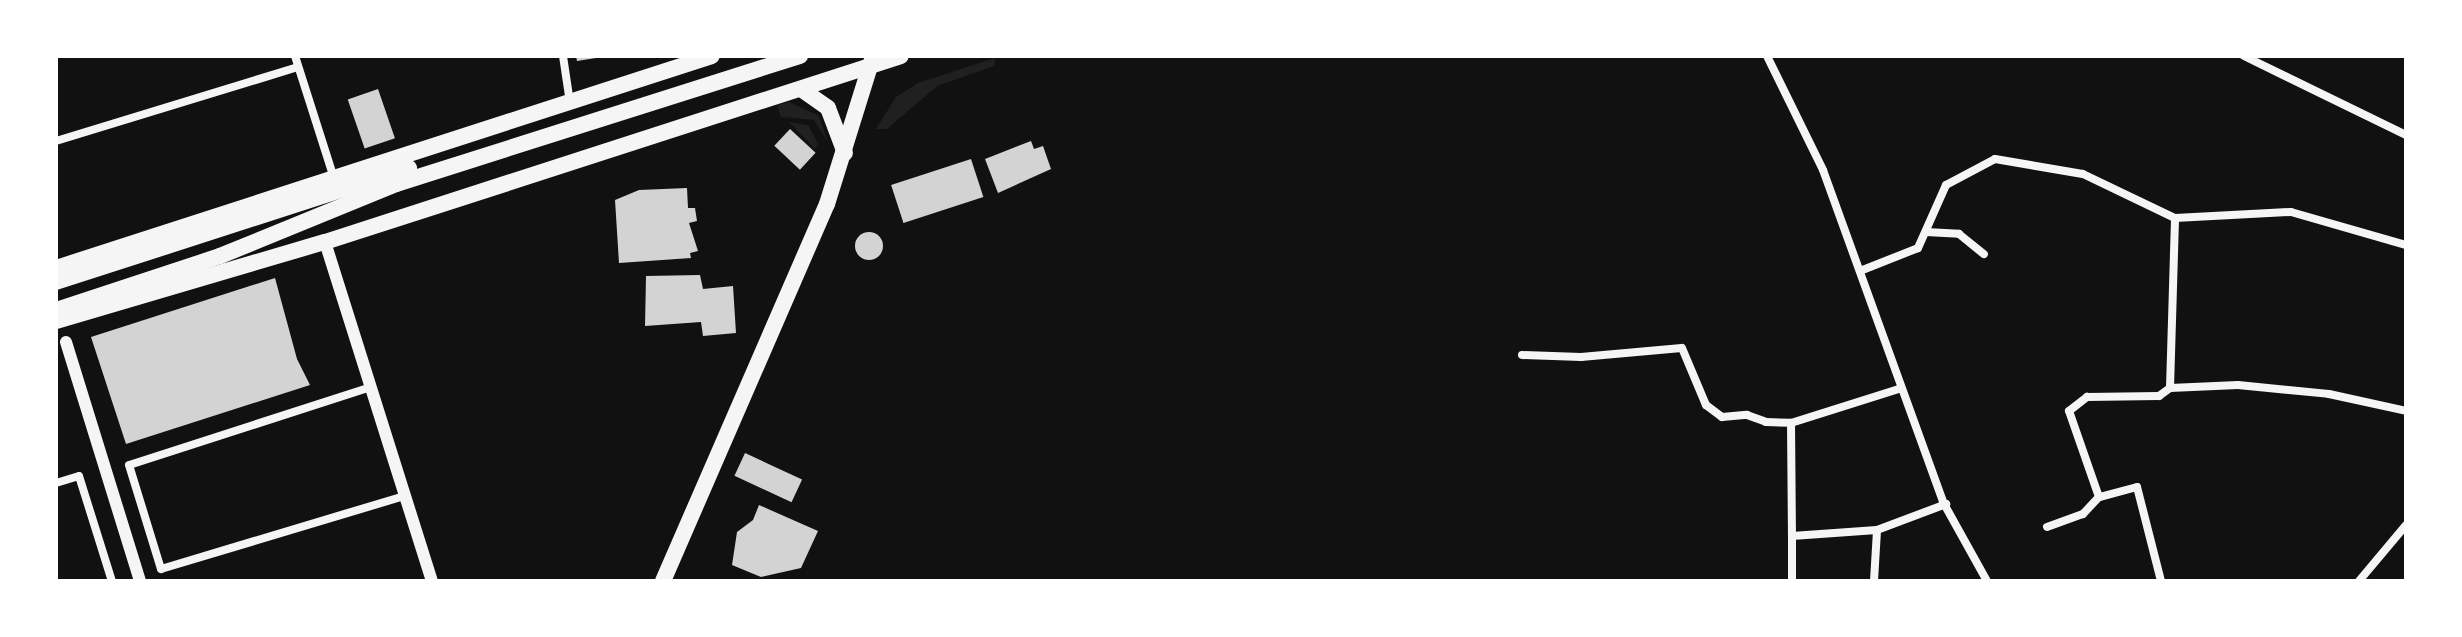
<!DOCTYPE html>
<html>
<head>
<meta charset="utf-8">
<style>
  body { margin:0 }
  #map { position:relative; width:2462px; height:637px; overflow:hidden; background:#111; font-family:Poppins,sans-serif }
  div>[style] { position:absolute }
  .green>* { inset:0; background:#202020 }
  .building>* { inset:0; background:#d3d3d3; transform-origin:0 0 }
  .round { border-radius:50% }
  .minor>* { height:8px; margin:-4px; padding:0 4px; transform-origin:4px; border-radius:4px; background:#f5f5f5 }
  .tertiary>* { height:12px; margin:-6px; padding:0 6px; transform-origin:6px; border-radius:6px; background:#f5f5f5 }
  .primary>* { height:16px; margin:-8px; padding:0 8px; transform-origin:8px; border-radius:8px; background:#f5f5f5 }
  .trunk>* { height:16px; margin:-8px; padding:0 8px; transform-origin:8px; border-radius:8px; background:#f5f5f5 }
  span { translate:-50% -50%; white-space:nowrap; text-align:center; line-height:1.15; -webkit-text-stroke:8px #fff; paint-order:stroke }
  .frame { position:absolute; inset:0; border:58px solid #fff; pointer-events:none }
</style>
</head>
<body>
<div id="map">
  <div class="green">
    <i style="clip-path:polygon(995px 58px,994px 66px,937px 86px,887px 129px,876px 129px,896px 97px,918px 83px)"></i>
    <i style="clip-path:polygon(789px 102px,819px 116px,828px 142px,814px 120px,781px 117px,777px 105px)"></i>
    <i style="clip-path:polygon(789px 122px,808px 125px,818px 144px,815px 149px)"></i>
  </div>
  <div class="building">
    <i style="clip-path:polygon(576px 56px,596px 56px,596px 58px,577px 61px)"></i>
    <i style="left:378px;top:89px;width:52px;height:32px;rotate:71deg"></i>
    <i style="left:790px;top:129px;width:35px;height:23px;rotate:43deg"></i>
    <i style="clip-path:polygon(1031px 141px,1034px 149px,1043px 146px,1051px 169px,998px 193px,985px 159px)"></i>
    <i style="left:971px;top:159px;width:40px;height:84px;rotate:72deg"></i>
    <i style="clip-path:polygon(687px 188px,688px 208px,695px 208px,697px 221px,689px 223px,698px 251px,690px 253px,691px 258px,619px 263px,615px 200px,639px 190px)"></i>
    <i class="round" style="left:855px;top:232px;width:28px;height:28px"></i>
    <i style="clip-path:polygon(700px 275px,703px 289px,733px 286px,736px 333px,703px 336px,701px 322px,645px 326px,646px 276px)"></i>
    <i style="clip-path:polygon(275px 278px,297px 359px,310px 385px,126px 444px,91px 337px)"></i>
    <i style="left:745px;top:453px;width:63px;height:25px;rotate:25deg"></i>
    <i style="clip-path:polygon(759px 505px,818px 531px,801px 568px,761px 577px,732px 565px,737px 532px,753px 520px)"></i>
  </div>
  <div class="minor">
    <i style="left:295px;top:56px;width:128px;rotate:72.3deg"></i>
    <i style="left:563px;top:56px;width:48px;rotate:81.5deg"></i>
    <i style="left:1767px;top:56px;width:127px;rotate:63.8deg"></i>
    <i style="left:1823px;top:170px;width:353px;rotate:70.1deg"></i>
    <i style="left:1943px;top:502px;width:90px;rotate:60.9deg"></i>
    <i style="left:2244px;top:56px;width:180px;rotate:26deg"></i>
    <i style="left:56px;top:141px;width:253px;rotate:-17deg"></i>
    <i style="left:1926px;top:232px;width:33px;rotate:3deg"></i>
    <i style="left:1959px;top:234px;width:32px;rotate:39deg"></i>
    <i style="left:1860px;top:271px;width:62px;rotate:-21.6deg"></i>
    <i style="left:1918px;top:248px;width:69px;rotate:-66deg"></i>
    <i style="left:1946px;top:185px;width:55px;rotate:-28deg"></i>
    <i style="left:1995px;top:159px;width:89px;rotate:9.7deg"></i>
    <i style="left:2083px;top:174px;width:102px;rotate:25.6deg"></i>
    <i style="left:1522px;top:355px;width:59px;rotate:1.9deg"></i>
    <i style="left:1581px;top:357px;width:101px;rotate:-5.1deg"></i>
    <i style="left:1682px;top:348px;width:62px;rotate:67.2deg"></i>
    <i style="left:1706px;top:405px;width:20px;rotate:37deg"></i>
    <i style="left:1722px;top:417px;width:25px;rotate:-5deg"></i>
    <i style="left:1747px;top:415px;width:20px;rotate:20deg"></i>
    <i style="left:1766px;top:422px;width:25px;rotate:2deg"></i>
    <i style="left:1791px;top:423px;width:113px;rotate:-17.5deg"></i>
    <i style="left:371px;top:387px;width:254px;rotate:162.1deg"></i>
    <i style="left:129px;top:465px;width:109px;rotate:72.9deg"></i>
    <i style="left:161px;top:569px;width:255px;rotate:-16.7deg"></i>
    <i style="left:2170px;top:388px;width:170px;rotate:-88.3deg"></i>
    <i style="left:2175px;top:218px;width:116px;rotate:-3deg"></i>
    <i style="left:2291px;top:212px;width:120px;rotate:16deg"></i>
    <i style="left:1791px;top:423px;width:113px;rotate:89.5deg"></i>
    <i style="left:56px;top:483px;width:24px;rotate:-17deg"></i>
    <i style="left:79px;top:476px;width:110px;rotate:72.6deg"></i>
    <i style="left:2047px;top:527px;width:38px;rotate:-20deg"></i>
    <i style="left:2083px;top:514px;width:23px;rotate:-47deg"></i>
    <i style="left:1792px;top:581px;width:45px;rotate:-90deg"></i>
    <i style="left:1792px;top:536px;width:85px;rotate:-4deg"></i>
    <i style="left:1877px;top:530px;width:74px;rotate:-20.6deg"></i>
    <i style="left:1874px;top:581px;width:51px;rotate:-86.6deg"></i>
    <i style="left:2161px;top:581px;width:97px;rotate:-104.3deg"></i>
    <i style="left:2137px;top:487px;width:39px;rotate:165deg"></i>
    <i style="left:2099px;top:497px;width:91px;rotate:-109.2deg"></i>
    <i style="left:2069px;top:411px;width:23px;rotate:-38deg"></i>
    <i style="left:2087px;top:397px;width:72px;rotate:-0.8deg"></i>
    <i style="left:2159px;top:396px;width:14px;rotate:-36deg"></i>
    <i style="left:2170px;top:388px;width:68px;rotate:-2.5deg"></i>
    <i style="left:2238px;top:385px;width:91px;rotate:5.6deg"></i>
    <i style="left:2329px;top:394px;width:79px;rotate:12.4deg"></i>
    <i style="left:2359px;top:581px;width:73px;rotate:-50deg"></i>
  </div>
  <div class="tertiary">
    <i style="left:325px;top:242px;width:355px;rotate:72.5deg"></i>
    <i style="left:66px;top:342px;width:250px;rotate:72.8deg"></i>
  </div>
  <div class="primary">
    <i style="left:663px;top:581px;width:411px;rotate:-66.5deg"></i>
    <i style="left:827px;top:204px;width:155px;rotate:-72.7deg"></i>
  </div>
  <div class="trunk">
    <i style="left:801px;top:89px;width:33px;rotate:35deg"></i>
    <i style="left:828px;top:108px;width:48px;rotate:69.3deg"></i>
    <i style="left:56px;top:268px;width:689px;rotate:-17.91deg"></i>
    <i style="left:56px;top:282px;width:371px;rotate:-17.9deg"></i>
    <i style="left:56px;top:310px;width:173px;rotate:-18.2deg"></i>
    <i style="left:220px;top:256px;width:190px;rotate:-22.2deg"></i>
    <i style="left:396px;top:184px;width:424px;rotate:-17.6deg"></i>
    <i style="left:56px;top:321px;width:280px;rotate:-16.4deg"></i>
    <i style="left:325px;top:242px;width:605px;rotate:-17.9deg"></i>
  </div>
  <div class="frame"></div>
</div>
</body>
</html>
